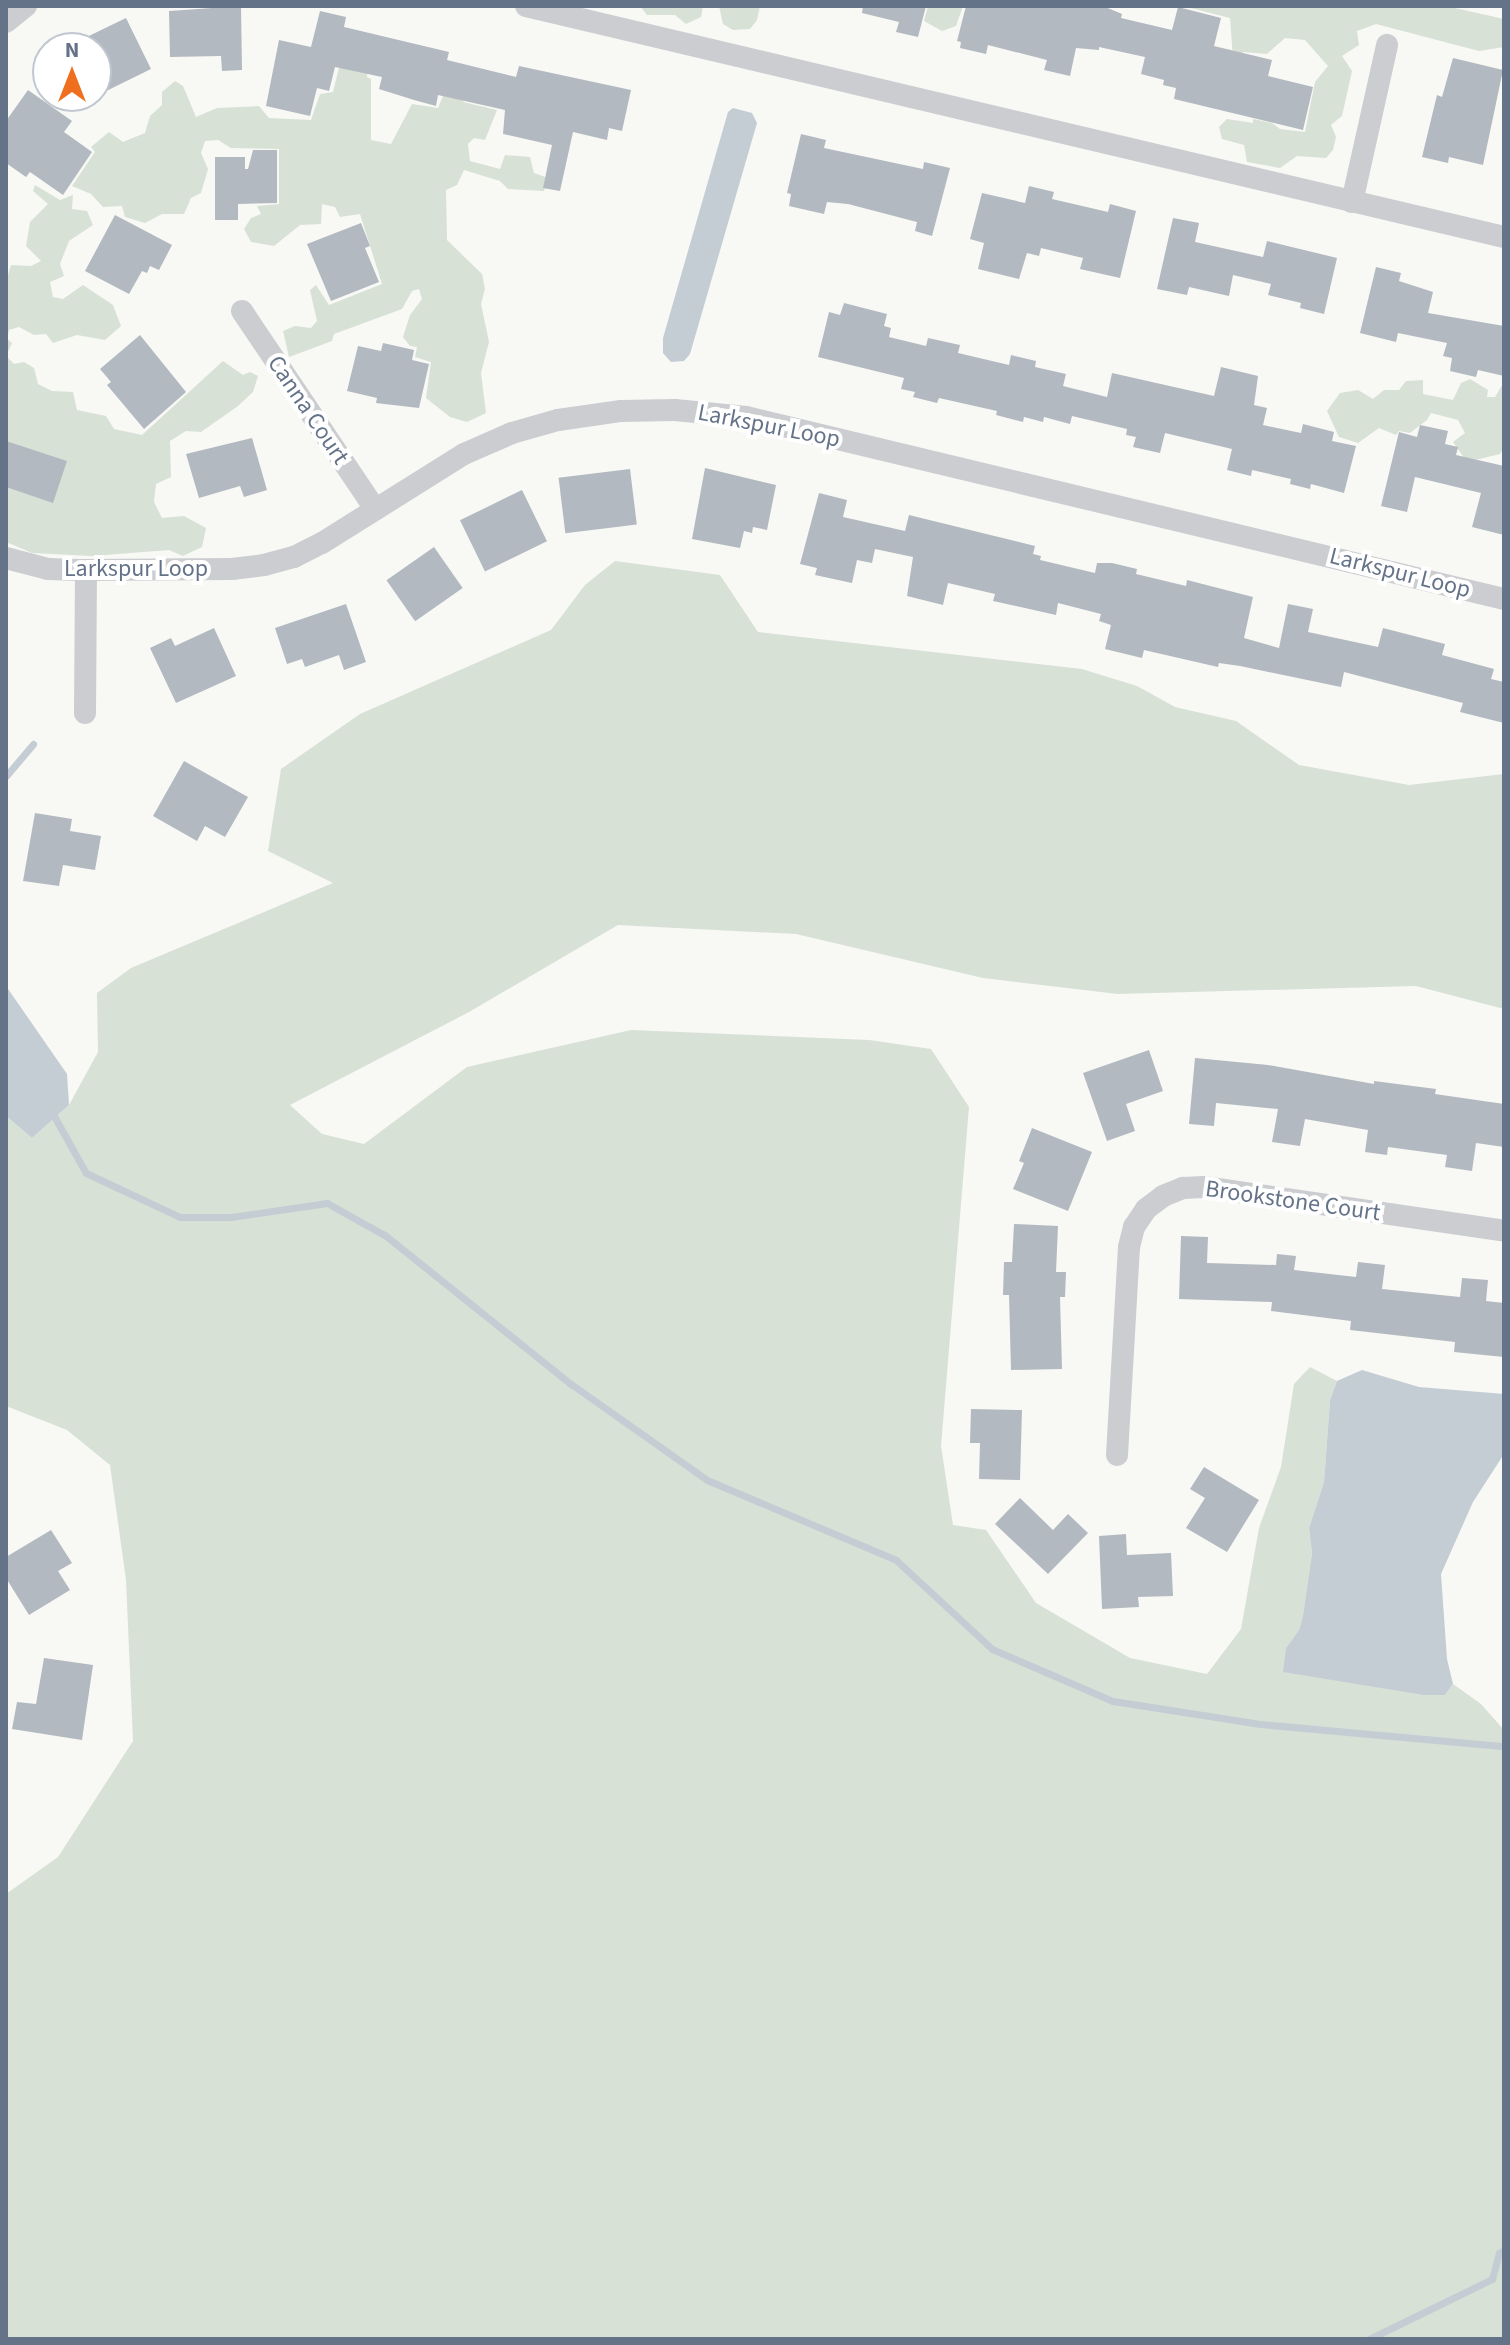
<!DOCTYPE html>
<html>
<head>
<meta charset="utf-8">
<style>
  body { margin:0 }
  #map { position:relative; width:1510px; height:2345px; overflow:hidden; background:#f8f8f5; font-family:"Source Sans 3",sans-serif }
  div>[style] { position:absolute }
  .green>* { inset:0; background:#d8e1d6 }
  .water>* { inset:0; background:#c4cdd4 }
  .stream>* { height:7px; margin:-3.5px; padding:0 3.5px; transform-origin:3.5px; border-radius:3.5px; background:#c4cdd4 }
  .building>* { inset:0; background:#b3b9c0; transform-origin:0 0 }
  .minor>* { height:22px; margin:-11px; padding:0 11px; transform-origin:11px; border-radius:11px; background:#cbcdd1 }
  span { translate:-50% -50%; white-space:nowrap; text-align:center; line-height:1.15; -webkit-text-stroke:8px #fff; paint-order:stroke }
  .street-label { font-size:24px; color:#657389 }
  .frame { position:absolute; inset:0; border:8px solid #657389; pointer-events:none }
  .north { position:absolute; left:32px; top:32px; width:80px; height:80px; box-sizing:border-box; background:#fff; border:2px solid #c1c7d0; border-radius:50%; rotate:0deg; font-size:22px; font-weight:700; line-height:32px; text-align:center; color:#657389 }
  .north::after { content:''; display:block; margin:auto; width:28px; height:36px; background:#ef6f1f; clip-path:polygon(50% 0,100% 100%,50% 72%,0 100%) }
</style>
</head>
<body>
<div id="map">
  <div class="green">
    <i style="clip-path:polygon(640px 6px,703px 6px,701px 17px,686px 24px,675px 15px,647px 15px)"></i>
    <i style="clip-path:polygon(719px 6px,760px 6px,757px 20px,750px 29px,733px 30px,723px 24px)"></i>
    <i style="clip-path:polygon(928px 6px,963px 6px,956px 26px,942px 31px,924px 21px)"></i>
    <i style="clip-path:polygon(1183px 6px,1446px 6px,1504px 19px,1504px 47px,1479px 51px,1376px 24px,1357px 31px,1359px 45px,1342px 56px,1352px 71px,1342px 116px,1331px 125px,1336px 137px,1333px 150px,1326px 158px,1297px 156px,1280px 168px,1247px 162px,1244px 145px,1222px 139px,1219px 127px,1227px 119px,1253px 123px,1253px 119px,1272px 123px,1280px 129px,1305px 132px,1315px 82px,1328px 66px,1305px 40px,1285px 38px,1267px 54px,1243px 52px,1239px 61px,1233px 58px,1230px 18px)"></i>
    <i style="clip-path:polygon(343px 51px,369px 54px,367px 77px,371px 79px,371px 140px,391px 144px,412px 104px,438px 108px,443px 96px,467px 83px,463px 102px,497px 110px,485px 140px,474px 138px,468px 144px,470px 161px,500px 169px,505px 155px,530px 157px,534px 173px,548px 178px,544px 191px,508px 189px,500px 181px,464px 170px,457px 185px,446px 190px,447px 240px,482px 274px,485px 289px,481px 304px,489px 342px,481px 373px,486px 413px,467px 422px,450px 417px,426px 398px,431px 362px,415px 357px,417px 347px,410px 346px,403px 337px,410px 315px,422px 299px,419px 289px,412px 291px,402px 309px,334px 334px,332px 341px,289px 357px,283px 331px,295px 326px,311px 328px,317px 321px,310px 290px,316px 285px,329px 305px,382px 284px,360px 214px,340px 217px,335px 207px,322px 204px,321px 224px,300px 225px,274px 246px,251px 242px,244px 229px,251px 218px,261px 214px,257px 206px,279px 204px,279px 149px,231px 148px,218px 140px,205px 141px,201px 153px,208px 169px,201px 193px,191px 198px,184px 214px,162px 214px,145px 223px,125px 217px,122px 206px,103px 207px,91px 194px,72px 186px,95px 152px,91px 147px,109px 132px,123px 142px,145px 133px,150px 116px,162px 105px,162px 92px,175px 81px,183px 86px,196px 117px,217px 108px,259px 106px,269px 118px,311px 120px,320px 94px,333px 92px)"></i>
    <i style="clip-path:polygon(35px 185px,60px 200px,73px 195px,72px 209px,87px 211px,93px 225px,69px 241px,60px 264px,64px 276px,50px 282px,53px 297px,63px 299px,83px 285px,113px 305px,121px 326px,105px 340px,77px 335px,53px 343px,46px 334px,34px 335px,19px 327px,9px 330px,7px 339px,12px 343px,6px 356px,6px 282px,11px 265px,31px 266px,41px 261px,26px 246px,30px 222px,48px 204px,33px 191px)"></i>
    <i style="clip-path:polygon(6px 356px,14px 364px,24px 362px,34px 368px,38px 384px,52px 391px,73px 392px,77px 410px,106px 416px,114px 429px,142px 435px,223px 361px,243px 375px,250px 372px,258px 376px,253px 392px,238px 406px,201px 432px,186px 431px,170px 441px,171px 477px,156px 484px,154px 502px,162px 518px,184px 516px,206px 528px,202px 547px,183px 556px,169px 550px,92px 556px,32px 553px,6px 542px)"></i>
    <i style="clip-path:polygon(1470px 379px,1488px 390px,1487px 397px,1495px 397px,1504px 382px,1504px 448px,1500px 454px,1467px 462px,1453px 442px,1465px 433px,1458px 420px,1431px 413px,1427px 420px,1410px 433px,1399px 431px,1396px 435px,1379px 428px,1358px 443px,1339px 437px,1327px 411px,1340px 393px,1358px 390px,1373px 399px,1384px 390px,1399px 390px,1406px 381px,1423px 380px,1423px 394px,1453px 400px,1461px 383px)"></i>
    <i style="clip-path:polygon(615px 561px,720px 575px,758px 632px,1082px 669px,1137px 686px,1175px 707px,1236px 721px,1299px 765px,1409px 785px,1504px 774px,1504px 1009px,1416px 986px,1118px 994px,983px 978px,796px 934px,618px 925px,469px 1012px,290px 1105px,322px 1134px,364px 1144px,467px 1067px,631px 1030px,869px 1040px,931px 1049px,969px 1107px,941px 1446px,953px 1525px,986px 1530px,1036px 1603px,1130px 1658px,1207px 1674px,1241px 1629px,1259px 1528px,1281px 1467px,1294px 1384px,1310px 1367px,1337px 1381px,1330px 1400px,1324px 1482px,1309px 1528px,1312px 1553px,1303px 1615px,1299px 1630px,1286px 1648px,1445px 1695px,1453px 1684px,1481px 1704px,1504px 1730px,1504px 2339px,6px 2339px,6px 1894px,58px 1857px,133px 1741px,126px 1580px,110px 1465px,67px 1430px,6px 1406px,6px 1116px,32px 1138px,69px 1105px,98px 1052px,97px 993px,131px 968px,333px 883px,268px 851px,281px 769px,360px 714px,551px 630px,585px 585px)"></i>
  </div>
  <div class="water">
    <i style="clip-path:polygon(733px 108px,752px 113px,757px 123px,690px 354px,684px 361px,671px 362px,663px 353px,663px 338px,728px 112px)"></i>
    <i style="clip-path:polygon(6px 986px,67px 1074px,69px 1105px,32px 1138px,6px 1116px)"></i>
    <i style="clip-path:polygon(1362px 1370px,1419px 1387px,1504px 1394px,1504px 1454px,1473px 1502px,1441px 1574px,1447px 1659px,1453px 1684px,1445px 1695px,1424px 1695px,1283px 1672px,1286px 1648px,1299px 1630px,1303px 1615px,1312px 1553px,1309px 1528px,1324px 1482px,1330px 1400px,1337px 1381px)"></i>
  </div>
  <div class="stream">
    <i style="left:6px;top:776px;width:42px;rotate:-49.8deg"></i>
    <i style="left:54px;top:1116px;width:65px;rotate:60.7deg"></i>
    <i style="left:86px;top:1173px;width:104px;rotate:25.1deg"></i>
    <i style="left:180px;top:1217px;width:51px"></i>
    <i style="left:231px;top:1217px;width:97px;rotate:-8.3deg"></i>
    <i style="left:327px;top:1203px;width:68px;rotate:29.2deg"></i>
    <i style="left:386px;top:1236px;width:237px;rotate:38.7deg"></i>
    <i style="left:571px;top:1384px;width:166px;rotate:35.2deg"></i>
    <i style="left:707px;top:1480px;width:205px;rotate:22.9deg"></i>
    <i style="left:896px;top:1560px;width:131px;rotate:42.8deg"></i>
    <i style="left:992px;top:1649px;width:132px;rotate:23.3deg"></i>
    <i style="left:1113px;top:1701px;width:149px;rotate:8.9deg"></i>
    <i style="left:1260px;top:1724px;width:245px;rotate:5.2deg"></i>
    <i style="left:1369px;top:2339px;width:137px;rotate:-26deg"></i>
    <i style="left:1492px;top:2279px;width:27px;rotate:-75deg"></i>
    <i style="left:1499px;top:2253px;width:6px;rotate:-31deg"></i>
  </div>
  <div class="building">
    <i style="clip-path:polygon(241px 6px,242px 70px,222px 71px,221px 56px,170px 57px,169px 11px)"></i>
    <i style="clip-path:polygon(863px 6px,926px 6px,918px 37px,896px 32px,899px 22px,862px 13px)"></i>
    <i style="clip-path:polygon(966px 6px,1103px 6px,1122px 14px,1121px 18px,1172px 30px,1178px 7px,1221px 18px,1214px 46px,1272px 60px,1268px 76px,1313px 87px,1303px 130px,1174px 99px,1176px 88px,1163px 85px,1164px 80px,1141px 74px,1145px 57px,1099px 47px,1099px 50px,1076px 48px,1070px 76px,1044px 70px,1047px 60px,988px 45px,986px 54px,960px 48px,961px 42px,957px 41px)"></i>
    <i style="clip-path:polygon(320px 11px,346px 17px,344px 27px,449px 52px,447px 60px,516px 77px,519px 66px,631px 90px,622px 131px,609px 128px,607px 140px,573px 132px,560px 191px,543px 188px,552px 145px,503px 134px,505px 110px,438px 95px,436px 106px,414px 100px,379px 89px,382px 77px,335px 67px,329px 91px,317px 88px,310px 116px,266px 106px,279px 40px,311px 47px)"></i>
    <i style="clip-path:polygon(126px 18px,151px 69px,96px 96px,96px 48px,64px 48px)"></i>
    <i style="clip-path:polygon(1453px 58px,1503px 70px,1483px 165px,1449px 157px,1448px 163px,1422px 157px,1437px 95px,1442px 97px)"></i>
    <i style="clip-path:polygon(28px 90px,72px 121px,64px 132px,92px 152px,63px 195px,30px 172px,26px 177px,6px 163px,6px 121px)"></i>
    <i style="clip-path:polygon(801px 134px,826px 140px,824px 148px,923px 169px,924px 162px,950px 168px,932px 236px,915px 231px,917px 222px,848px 204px,827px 202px,824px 214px,789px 206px,791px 194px,787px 193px)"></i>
    <i style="clip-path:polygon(253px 150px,277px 150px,277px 203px,238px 204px,238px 220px,215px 220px,215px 157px,245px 157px,245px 169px,248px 169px)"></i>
    <i style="clip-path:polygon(1029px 186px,1054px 192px,1052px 199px,1108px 212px,1110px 204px,1136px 211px,1120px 278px,1080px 269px,1083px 258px,1041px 248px,1039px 256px,1027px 253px,1019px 279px,978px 269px,984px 243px,970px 239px,982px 193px,1025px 203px)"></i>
    <i style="clip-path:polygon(115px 215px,172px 245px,159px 270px,150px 266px,147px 273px,142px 271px,129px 294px,85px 271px)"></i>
    <i style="clip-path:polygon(1173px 218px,1199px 223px,1195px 242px,1263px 257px,1267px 241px,1337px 258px,1324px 314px,1300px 308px,1301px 303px,1268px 295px,1271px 284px,1233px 275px,1229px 296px,1189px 287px,1187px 295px,1157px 289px)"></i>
    <i style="clip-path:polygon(361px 223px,370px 246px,365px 248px,379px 282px,331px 301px,307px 244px)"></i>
    <i style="clip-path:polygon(1376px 267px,1401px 273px,1399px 281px,1433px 292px,1428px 313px,1504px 326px,1504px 376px,1478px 370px,1476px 377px,1450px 371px,1452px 358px,1443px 356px,1447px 343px,1398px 333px,1396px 342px,1360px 333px)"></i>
    <i style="clip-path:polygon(844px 303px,887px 314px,884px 326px,891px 328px,889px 337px,926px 346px,928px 338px,960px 345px,958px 353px,1009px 365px,1011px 355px,1036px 361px,1035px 367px,1066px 374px,1063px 386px,1107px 397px,1112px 373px,1214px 396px,1221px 367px,1258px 376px,1254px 405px,1267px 408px,1263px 425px,1301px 433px,1303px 424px,1334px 432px,1332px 441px,1356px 446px,1344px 493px,1311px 484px,1310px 489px,1290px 484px,1291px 479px,1252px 470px,1251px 476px,1227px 470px,1232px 449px,1165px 433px,1160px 453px,1133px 447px,1136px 437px,1126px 435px,1127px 429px,1072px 416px,1070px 424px,1044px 417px,1043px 422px,1024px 417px,1023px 422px,996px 415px,997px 411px,939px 398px,937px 403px,913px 397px,915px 392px,901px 389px,904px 378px,818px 357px,829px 312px,840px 315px)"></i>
    <i style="clip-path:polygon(140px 335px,186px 392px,144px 429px,107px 385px,111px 382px,100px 369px)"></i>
    <i style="clip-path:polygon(383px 343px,414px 350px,412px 360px,429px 364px,419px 408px,376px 403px,377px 398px,347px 391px,358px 346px,381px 351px)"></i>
    <i style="clip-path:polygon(1420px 425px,1448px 431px,1445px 444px,1458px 447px,1456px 455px,1504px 466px,1504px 535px,1472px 527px,1481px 493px,1415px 477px,1407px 512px,1381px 506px,1399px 432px,1417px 437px)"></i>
    <i style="clip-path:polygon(252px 438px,267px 490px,244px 497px,240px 486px,199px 498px,186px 454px)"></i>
    <i style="clip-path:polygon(6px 441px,67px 461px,53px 503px,6px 487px)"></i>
    <i style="clip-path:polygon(705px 468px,776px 485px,767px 530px,753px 527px,752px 533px,744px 531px,740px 548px,692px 539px)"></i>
    <i style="left:630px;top:469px;width:56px;height:72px;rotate:83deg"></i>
    <i style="left:522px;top:490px;width:57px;height:69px;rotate:64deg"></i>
    <i style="clip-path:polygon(819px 493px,847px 500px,843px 517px,905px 531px,909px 515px,1035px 546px,1033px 554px,1041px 556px,1040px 560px,1095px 573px,1097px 563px,1112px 563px,1137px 569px,1136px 574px,1186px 586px,1187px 580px,1253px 597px,1244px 638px,1279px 648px,1288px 604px,1313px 609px,1308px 632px,1378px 647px,1383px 628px,1445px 644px,1442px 655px,1494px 669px,1491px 679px,1504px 682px,1504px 723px,1460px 712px,1463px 703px,1344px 672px,1341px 687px,1240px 666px,1219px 663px,1218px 667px,1144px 650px,1142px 658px,1105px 649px,1111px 625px,1099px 621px,1101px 614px,1058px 603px,1056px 615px,993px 601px,995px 594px,948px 583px,943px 605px,907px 596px,913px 557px,875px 549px,872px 563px,857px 560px,852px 583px,815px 575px,817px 568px,800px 564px)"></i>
    <i style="left:434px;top:547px;width:50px;height:58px;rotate:55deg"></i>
    <i style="clip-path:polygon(346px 604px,366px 662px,344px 670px,339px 655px,305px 667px,302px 659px,287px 664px,275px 628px)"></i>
    <i style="clip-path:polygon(214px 628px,236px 676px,176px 703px,150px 648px,171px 638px,175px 646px)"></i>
    <i style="clip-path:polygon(184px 761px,248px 797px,225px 837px,205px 826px,197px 841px,153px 816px)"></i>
    <i style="clip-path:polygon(35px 813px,72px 819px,70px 831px,101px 836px,95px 870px,63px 865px,59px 886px,23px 881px)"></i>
    <i style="clip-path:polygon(1149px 1050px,1163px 1091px,1126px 1104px,1135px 1131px,1107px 1141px,1083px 1073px)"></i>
    <i style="clip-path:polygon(1195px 1058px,1268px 1065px,1374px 1084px,1374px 1081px,1436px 1089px,1435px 1094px,1504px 1104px,1504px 1147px,1476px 1143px,1472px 1171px,1445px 1167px,1447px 1155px,1388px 1147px,1387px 1155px,1365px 1152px,1368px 1130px,1305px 1119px,1300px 1146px,1272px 1142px,1278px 1109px,1216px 1103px,1214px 1126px,1189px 1124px)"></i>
    <i style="clip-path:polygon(1032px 1128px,1092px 1152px,1068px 1211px,1013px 1189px,1024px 1163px,1019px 1161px)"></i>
    <i style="clip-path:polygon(1014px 1224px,1058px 1226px,1056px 1272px,1066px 1272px,1065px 1297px,1060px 1297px,1062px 1369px,1011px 1370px,1009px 1295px,1003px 1295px,1004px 1262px,1012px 1262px)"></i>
    <i style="clip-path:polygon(1181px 1236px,1208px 1237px,1207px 1263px,1276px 1265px,1277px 1254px,1296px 1256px,1294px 1270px,1356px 1277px,1358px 1262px,1385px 1265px,1382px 1289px,1460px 1297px,1462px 1278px,1488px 1280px,1486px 1301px,1504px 1303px,1504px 1357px,1454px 1352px,1455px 1342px,1350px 1330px,1351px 1321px,1271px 1311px,1272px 1302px,1179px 1299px)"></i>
    <i style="clip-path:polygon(971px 1409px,1022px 1410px,1020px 1480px,979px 1479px,980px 1443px,970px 1443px)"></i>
    <i style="clip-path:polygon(1204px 1467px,1259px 1500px,1227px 1552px,1186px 1528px,1205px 1498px,1190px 1489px)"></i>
    <i style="clip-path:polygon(1020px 1498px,1053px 1530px,1068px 1514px,1088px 1533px,1048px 1574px,995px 1524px)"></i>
    <i style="clip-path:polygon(51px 1530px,72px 1563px,58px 1571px,70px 1590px,29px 1615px,6px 1578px,6px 1557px)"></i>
    <i style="clip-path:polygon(1126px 1534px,1127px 1555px,1171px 1553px,1173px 1596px,1138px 1597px,1139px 1607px,1102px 1609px,1099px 1536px)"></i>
    <i style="clip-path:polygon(44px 1658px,93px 1665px,82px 1740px,12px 1729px,17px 1702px,36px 1704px)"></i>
  </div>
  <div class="minor">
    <i style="left:526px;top:6px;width:1005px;rotate:13.29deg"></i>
    <i style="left:6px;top:22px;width:26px;rotate:-39deg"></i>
    <i style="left:1352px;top:202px;width:161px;rotate:-77.4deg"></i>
    <i style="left:242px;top:311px;width:239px;rotate:56.1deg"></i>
    <i style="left:6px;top:558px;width:43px;rotate:14.7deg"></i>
    <i style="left:48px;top:569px;width:38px;rotate:2deg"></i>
    <i style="left:86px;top:570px;width:146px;rotate:-0.4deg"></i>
    <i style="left:232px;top:569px;width:32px;rotate:-7deg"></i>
    <i style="left:264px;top:565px;width:31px;rotate:-15deg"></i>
    <i style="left:294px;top:557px;width:31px;rotate:-27deg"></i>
    <i style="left:322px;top:543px;width:168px;rotate:-32.1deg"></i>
    <i style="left:464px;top:454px;width:52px;rotate:-23.6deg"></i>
    <i style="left:512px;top:433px;width:48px;rotate:-15.8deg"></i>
    <i style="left:558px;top:420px;width:64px;rotate:-8.1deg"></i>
    <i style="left:621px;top:411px;width:54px;rotate:-1.1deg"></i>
    <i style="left:675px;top:410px;width:71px;rotate:5.6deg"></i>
    <i style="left:746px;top:417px;width:780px;rotate:13.5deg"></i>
    <i style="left:85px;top:713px;width:143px;rotate:-89.6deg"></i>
    <i style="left:1117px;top:1455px;width:208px;rotate:-86.7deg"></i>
    <i style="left:1129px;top:1247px;width:21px;rotate:-76deg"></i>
    <i style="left:1134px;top:1227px;width:22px;rotate:-56deg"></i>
    <i style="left:1146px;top:1209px;width:21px;rotate:-37deg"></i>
    <i style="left:1163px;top:1196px;width:22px;rotate:-22deg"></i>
    <i style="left:1183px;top:1188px;width:21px;rotate:-3deg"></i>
    <i style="left:1204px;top:1187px;width:303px;rotate:8.3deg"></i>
  </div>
  <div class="street-label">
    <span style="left:308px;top:410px;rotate:56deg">Canna Court</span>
    <span style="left:769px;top:426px;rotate:11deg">Larkspur Loop</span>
    <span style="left:136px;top:569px">Larkspur Loop</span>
    <span style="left:1400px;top:573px;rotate:14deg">Larkspur Loop</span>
    <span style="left:1293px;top:1201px;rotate:8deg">Brookstone Court</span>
  </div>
  <div class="frame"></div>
  <div class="north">N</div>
</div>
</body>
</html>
